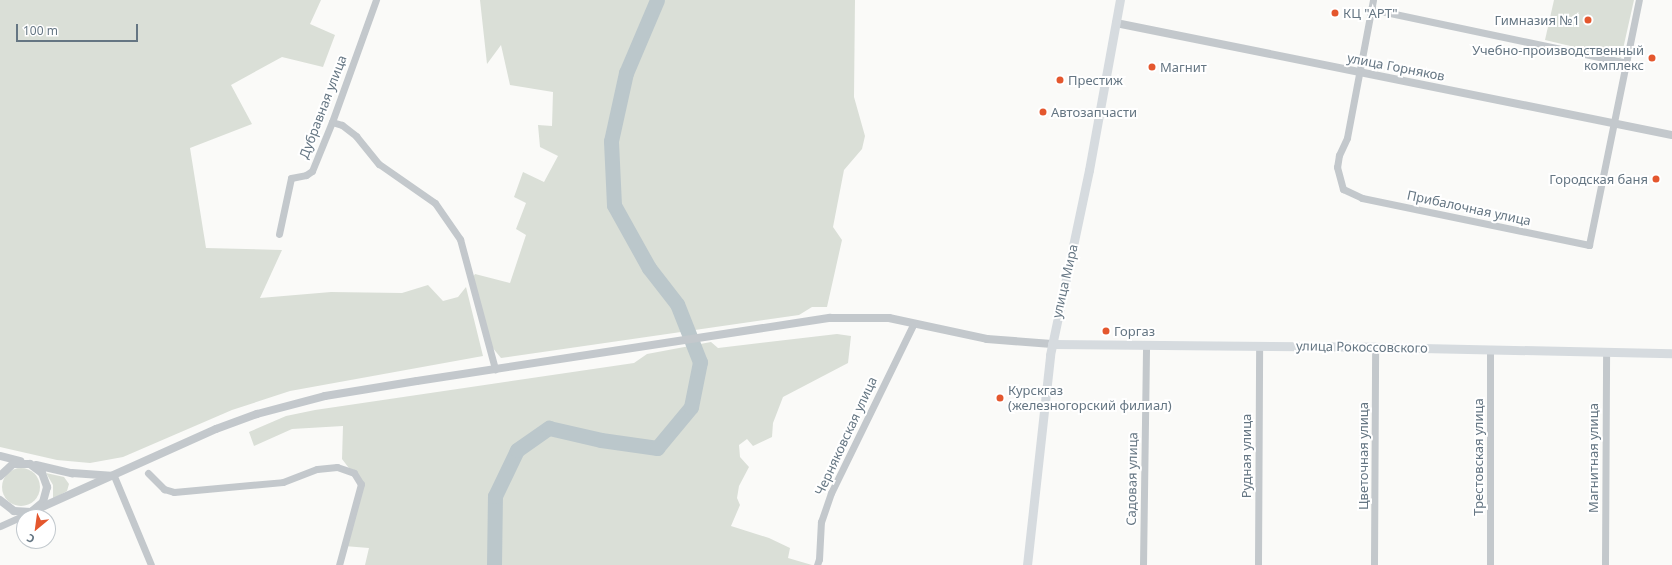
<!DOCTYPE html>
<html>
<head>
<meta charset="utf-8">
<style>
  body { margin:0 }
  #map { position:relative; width:1672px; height:565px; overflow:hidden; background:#fafaf8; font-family:"Noto Sans",sans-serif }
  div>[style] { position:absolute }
  .green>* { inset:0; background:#dadfd7 }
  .round { border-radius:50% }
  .river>* { height:15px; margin:-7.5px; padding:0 7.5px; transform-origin:7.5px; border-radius:7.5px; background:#bbc7cb }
  .minor>* { height:7px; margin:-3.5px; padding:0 3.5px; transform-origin:3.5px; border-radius:3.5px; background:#c3c8cc }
  .tertiary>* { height:8px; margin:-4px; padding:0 4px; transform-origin:4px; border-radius:4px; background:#c3c8cc }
  .secondary>* { height:9px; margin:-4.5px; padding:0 4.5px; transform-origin:4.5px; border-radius:4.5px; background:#d6dbdf }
  .dots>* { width:11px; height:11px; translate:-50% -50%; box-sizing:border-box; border:2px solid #fff; border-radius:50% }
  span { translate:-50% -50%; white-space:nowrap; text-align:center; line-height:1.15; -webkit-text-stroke:4px #fff; paint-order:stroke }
  .poi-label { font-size:13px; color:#657683 }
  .left { translate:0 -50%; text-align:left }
  .right { translate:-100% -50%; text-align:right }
  .street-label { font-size:13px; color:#657683 }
  .north { position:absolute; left:16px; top:509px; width:40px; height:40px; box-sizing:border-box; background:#fff; border:1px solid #c1c8cd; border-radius:50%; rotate:209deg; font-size:11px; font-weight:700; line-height:16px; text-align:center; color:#657683 }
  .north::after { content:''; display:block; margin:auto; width:14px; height:18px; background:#e4572e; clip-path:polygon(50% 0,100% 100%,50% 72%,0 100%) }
  .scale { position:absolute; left:16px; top:24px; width:122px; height:18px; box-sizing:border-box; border:2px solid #657683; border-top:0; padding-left:5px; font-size:12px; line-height:14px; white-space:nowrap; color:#657683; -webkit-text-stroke:3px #fff; paint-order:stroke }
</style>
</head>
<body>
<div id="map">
  <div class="green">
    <i style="clip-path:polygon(0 0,321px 0,310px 24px,335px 35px,323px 67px,282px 57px,231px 85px,252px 124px,190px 148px,206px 248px,282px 250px,260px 298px,331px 292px,402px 293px,428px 285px,443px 301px,458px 297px,466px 287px,483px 356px,290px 391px,232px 410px,123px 457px,90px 463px,57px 460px,0 447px)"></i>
    <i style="clip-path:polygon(480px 0,855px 0,854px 97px,865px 136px,862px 149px,844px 170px,833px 227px,842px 240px,827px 307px,812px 307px,799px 315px,501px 358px,487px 341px,471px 280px,475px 274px,510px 283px,526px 235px,516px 229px,526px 203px,514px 197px,523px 172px,544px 182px,558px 156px,540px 147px,538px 125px,552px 126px,553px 92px,510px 85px,501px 45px,487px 64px)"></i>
    <i style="clip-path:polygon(1554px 0,1634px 0,1621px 58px,1545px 40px)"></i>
    <i style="clip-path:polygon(837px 334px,851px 336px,848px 363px,783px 397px,773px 423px,772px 437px,753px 446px,747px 439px,739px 445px,740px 457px,749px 467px,739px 486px,737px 498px,740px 505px,731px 526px,769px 538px,790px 548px,788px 558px,812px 565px,365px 565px,369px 548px,344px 546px,361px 484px,342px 459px,343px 426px,292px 429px,254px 446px,249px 432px,286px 416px,315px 410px,634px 363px,647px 354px,711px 342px,718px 348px)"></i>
    <i class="round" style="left:2px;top:468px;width:38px;height:38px"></i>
    <i style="clip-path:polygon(46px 473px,64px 477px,69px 484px,67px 491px,53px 499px,53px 485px)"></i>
  </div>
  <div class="river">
    <i style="left:494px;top:565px;width:69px;rotate:-89.2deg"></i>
    <i style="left:495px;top:496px;width:51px;rotate:-64.4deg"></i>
    <i style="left:517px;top:450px;width:39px;rotate:-35deg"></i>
    <i style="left:549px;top:428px;width:53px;rotate:13deg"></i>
    <i style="left:601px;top:440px;width:57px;rotate:8.1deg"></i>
    <i style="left:657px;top:448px;width:53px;rotate:-50.3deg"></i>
    <i style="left:691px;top:407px;width:46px;rotate:-78.7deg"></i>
    <i style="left:700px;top:362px;width:62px;rotate:-111.6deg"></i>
    <i style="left:677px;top:304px;width:46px;rotate:-127.9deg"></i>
    <i style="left:649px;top:268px;width:72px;rotate:-119.1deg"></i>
    <i style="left:614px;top:205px;width:64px;rotate:-92.7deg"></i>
    <i style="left:611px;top:141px;width:70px;rotate:-77.6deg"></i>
    <i style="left:626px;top:73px;width:79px;rotate:-67deg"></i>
  </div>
  <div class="minor">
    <i style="left:1373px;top:0;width:140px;rotate:100.7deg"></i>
    <i style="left:1347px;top:138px;width:19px;rotate:115deg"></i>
    <i style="left:1339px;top:155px;width:12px;rotate:99deg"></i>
    <i style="left:1337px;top:167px;width:23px;rotate:75deg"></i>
    <i style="left:1343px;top:189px;width:21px;rotate:25deg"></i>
    <i style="left:1362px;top:198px;width:232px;rotate:11.7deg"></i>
    <i style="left:1589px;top:245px;width:250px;rotate:-78.5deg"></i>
    <i style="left:1371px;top:9px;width:262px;rotate:11.9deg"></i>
    <i style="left:332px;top:122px;width:10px;rotate:17deg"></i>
    <i style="left:342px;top:125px;width:18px;rotate:38deg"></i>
    <i style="left:356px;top:136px;width:36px;rotate:51deg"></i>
    <i style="left:379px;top:164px;width:68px;rotate:34.9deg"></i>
    <i style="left:435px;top:203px;width:44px;rotate:55.2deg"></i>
    <i style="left:460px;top:239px;width:135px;rotate:74.9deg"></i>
    <i style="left:279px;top:234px;width:57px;rotate:-77.9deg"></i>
    <i style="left:291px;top:178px;width:15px;rotate:-11deg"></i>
    <i style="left:306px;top:175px;width:7px;rotate:-34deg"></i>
    <i style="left:312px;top:171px;width:53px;rotate:-67.8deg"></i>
    <i style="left:332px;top:122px;width:130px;rotate:-70.2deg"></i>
    <i style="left:148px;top:473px;width:23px;rotate:45deg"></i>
    <i style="left:164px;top:489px;width:10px;rotate:17deg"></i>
    <i style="left:174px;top:492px;width:109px;rotate:-5.2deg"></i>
    <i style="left:283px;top:482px;width:36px;rotate:-21deg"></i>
    <i style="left:317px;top:469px;width:20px;rotate:-6deg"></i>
    <i style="left:337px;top:467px;width:18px;rotate:19deg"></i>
    <i style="left:354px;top:473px;width:13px;rotate:58deg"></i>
    <i style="left:361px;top:484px;width:84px;rotate:105.2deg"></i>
    <i style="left:114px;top:476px;width:96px;rotate:67.4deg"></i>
    <i style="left:0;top:526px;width:34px;rotate:-24deg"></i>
    <i style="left:817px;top:565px;width:6px;rotate:-72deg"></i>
    <i style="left:819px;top:559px;width:37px;rotate:-87deg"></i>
    <i style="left:821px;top:522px;width:31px;rotate:-71deg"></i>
    <i style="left:831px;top:493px;width:189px;rotate:-64deg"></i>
    <i style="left:1143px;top:565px;width:220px;rotate:-89.2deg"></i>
    <i style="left:1258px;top:565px;width:219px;rotate:-89.7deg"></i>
    <i style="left:1374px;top:565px;width:218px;rotate:-89.7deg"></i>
    <i style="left:1490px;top:565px;width:216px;rotate:-90deg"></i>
    <i style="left:1605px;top:565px;width:214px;rotate:-89.7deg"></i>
  </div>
  <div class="tertiary">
    <i style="left:1116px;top:23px;width:567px;rotate:11.39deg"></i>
    <i style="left:0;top:456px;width:21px;rotate:14deg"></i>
    <i style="left:36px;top:465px;width:37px;rotate:13deg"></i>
    <i style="left:72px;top:473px;width:39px;rotate:4deg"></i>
    <i style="left:0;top:476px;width:18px;rotate:-43deg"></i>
    <i style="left:13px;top:464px;width:17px"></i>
    <i style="left:30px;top:464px;width:15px;rotate:37deg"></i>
    <i style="left:42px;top:473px;width:15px;rotate:70deg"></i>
    <i style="left:47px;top:487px;width:16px;rotate:105deg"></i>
    <i style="left:43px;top:502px;width:16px;rotate:140deg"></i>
    <i style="left:31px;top:512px;width:17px;rotate:-177deg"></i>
    <i style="left:14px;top:511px;width:18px;rotate:-142deg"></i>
    <i style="left:31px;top:512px;width:203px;rotate:-24.2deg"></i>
    <i style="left:216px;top:429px;width:44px;rotate:-20.1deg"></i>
    <i style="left:257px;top:414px;width:70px;rotate:-14.8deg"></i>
    <i style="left:325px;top:396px;width:93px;rotate:-9.3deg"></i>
    <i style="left:417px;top:381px;width:418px;rotate:-8.7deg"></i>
    <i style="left:830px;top:318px;width:59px"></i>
    <i style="left:889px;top:318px;width:100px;rotate:12.1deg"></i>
    <i style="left:987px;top:339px;width:65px;rotate:4.4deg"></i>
  </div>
  <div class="secondary">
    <i style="left:1052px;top:344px;width:323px;rotate:0.5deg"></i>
    <i style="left:1375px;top:347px;width:297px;rotate:1.2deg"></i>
    <i style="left:1027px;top:565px;width:211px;rotate:-83.7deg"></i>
    <i style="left:1050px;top:355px;width:189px;rotate:-78.1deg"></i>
    <i style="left:1089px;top:170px;width:173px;rotate:-79.7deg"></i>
  </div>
  <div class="dots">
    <i style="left:1335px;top:13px;background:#e4572e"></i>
    <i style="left:1588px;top:20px;background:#e4572e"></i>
    <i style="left:1652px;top:58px;background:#e4572e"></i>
    <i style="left:1152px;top:67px;background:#e4572e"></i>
    <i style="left:1060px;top:80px;background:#e4572e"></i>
    <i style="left:1043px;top:112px;background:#e4572e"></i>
    <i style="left:1656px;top:179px;background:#e4572e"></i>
    <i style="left:1106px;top:331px;background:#e4572e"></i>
    <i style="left:1000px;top:398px;background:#e4572e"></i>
  </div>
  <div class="poi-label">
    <span class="left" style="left:1343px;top:13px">КЦ "АРТ"</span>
    <span class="right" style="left:1580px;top:20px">Гимназия №1</span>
    <span class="right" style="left:1644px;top:58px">Учебно-производственный<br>комплекс</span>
    <span class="left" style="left:1160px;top:67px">Магнит</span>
    <span class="left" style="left:1068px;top:80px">Престиж</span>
    <span class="left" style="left:1051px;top:112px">Автозапчасти</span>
    <span class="right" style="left:1648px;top:179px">Городская баня</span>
    <span class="left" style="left:1114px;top:331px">Горгаз</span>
    <span class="left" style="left:1008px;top:398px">Курскгаз<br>(железногорский филиал)</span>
  </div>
  <div class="street-label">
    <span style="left:1396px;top:67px;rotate:11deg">улица Горняков</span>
    <span style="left:323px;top:107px;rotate:-69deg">Дубравная улица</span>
    <span style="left:1469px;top:208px;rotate:12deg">Прибалочная улица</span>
    <span style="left:1065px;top:281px;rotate:-77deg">улица Мира</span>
    <span style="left:1362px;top:347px;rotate:1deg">улица Рокоссовского</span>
    <span style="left:846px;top:436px;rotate:-65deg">Черняковская улица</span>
    <span style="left:1246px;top:456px;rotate:-90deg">Рудная улица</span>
    <span style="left:1363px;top:456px;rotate:-90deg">Цветочная улица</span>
    <span style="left:1478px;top:457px;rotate:-90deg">Трестовская улица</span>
    <span style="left:1593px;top:458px;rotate:-90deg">Магнитная улица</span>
    <span style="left:1132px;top:479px;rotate:-89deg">Садовая улица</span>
  </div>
  <div class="north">С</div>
  <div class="scale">100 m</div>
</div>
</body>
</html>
